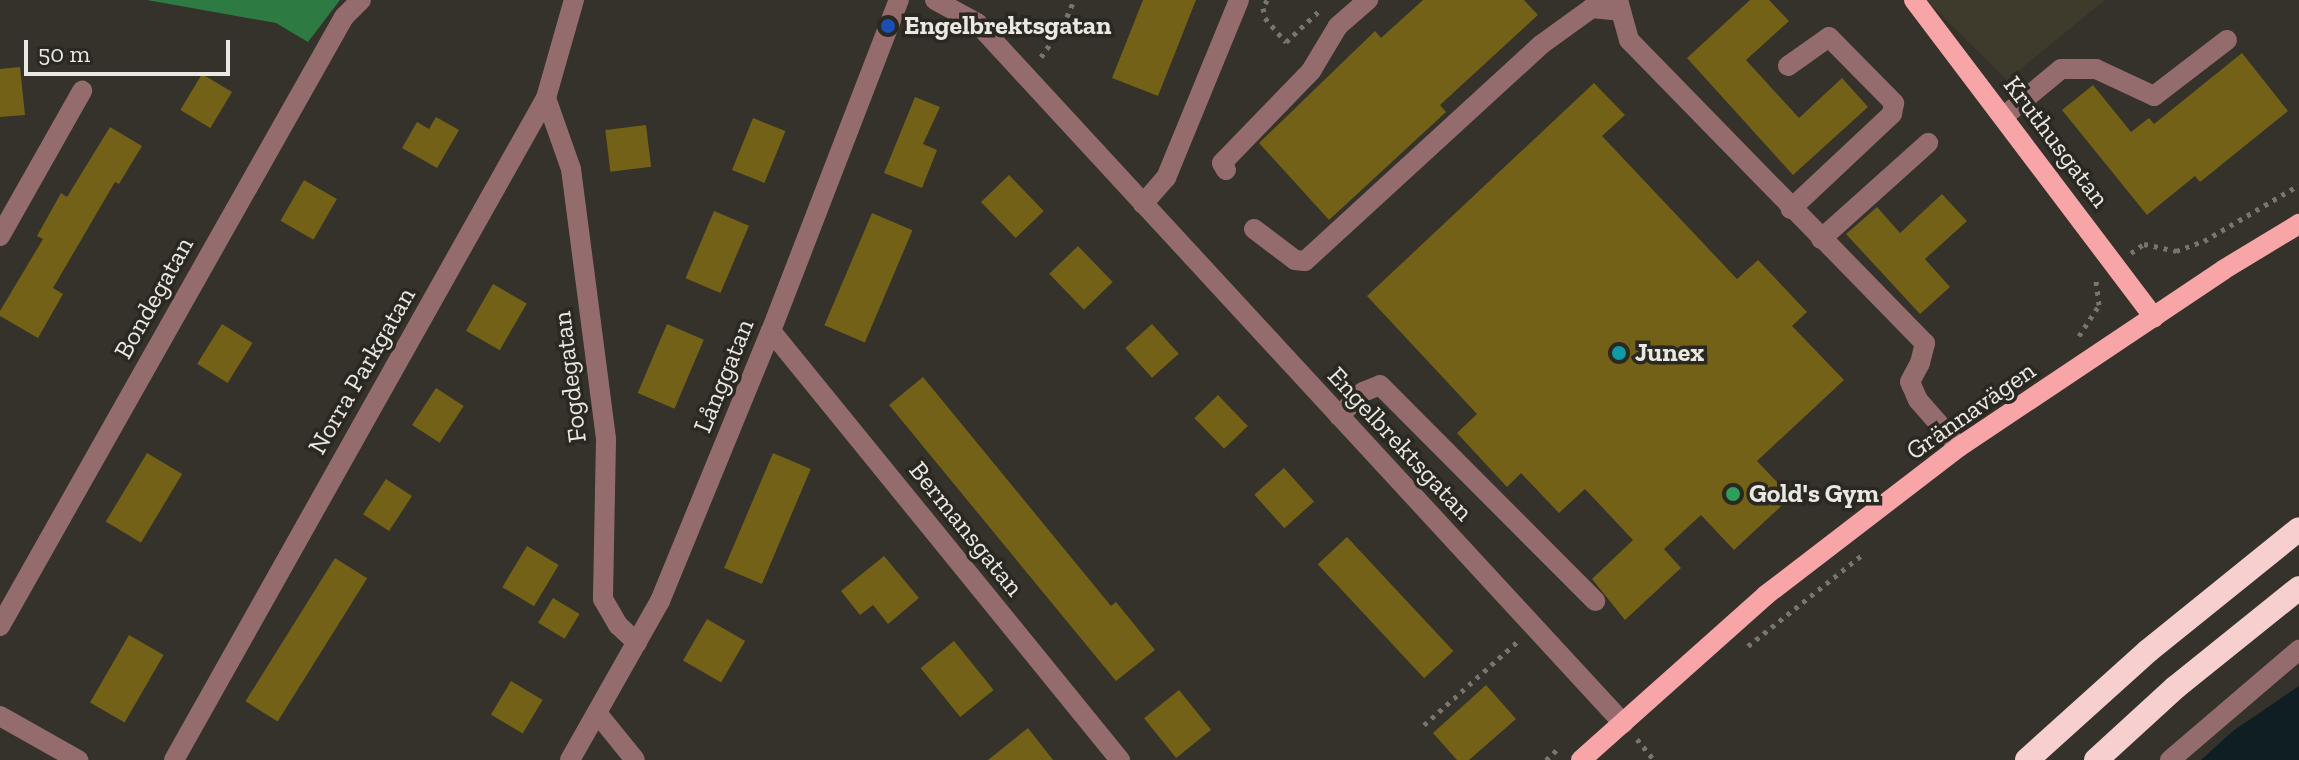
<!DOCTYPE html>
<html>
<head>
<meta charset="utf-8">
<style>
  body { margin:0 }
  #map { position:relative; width:2299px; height:760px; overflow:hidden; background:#34322a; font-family:"Zilla Slab",serif }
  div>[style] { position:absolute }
  .built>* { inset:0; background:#3e3b2d }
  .forest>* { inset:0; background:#2d7b43 }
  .water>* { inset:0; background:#0e1e23 }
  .building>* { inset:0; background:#726116; transform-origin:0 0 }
  .path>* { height:5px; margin-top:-2.5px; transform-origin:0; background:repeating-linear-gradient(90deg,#77756e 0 4px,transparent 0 10px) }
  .minor>* { height:20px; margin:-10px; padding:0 10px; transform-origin:10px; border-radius:10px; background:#956c6d }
  .major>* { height:20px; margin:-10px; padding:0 10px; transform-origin:10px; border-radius:10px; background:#f7a5a7 }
  .highway>* { height:24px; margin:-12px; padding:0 12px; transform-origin:12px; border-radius:12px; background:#f8cfcf }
  .dots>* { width:22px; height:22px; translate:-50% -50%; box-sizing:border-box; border:4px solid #2a2820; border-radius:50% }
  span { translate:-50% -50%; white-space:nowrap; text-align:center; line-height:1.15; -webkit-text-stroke:7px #2a2820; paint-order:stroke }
  .poi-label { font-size:26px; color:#e9e8e3; font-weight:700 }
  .left { translate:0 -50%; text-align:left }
  .street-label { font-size:26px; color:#e9e8e3 }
  .scale { position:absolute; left:24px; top:40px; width:206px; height:36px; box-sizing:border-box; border:4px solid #e9e8e3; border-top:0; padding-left:10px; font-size:24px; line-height:28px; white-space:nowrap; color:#e9e8e3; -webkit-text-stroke:6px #2a2820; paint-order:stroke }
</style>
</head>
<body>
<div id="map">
  <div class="built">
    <i style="clip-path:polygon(1926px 0,2105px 0,2007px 80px)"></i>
  </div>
  <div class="forest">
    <i style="clip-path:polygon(147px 0,340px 0,308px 42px,276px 23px)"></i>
  </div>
  <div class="water">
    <i style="clip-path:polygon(2299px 686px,2299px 760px,2201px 760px,2233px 731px)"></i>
  </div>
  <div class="building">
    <i style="clip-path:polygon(1143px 0,1196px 0,1158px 96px,1112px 78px)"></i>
    <i style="clip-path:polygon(1423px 0,1524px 0,1538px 15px,1440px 105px,1446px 112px,1329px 220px,1259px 143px,1375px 31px,1381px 38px)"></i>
    <i style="clip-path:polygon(1750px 0,1769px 0,1789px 21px,1746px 60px,1799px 118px,1842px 78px,1868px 107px,1793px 175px,1687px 58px)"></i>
    <i style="clip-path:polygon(2242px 53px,2288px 111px,2200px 182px,2195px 176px,2147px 215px,2062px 110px,2093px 85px,2131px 132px,2149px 118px,2154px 124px)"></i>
    <i style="clip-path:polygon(20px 67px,25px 115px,0 117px,0 69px)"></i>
    <i style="left:202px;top:74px;width:35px;height:42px;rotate:31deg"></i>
    <i style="clip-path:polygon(1594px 83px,1625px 115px,1602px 136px,1737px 279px,1758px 260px,1807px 312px,1792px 326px,1844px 380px,1757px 461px,1791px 497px,1734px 550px,1701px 515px,1664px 549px,1681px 568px,1625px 620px,1592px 579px,1633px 540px,1585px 489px,1559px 513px,1521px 473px,1507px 487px,1457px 433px,1477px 414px,1367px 296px)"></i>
    <i style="clip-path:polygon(915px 97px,940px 107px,923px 144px,937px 150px,922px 188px,884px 173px)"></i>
    <i style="clip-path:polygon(436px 117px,459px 130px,437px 168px,402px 148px,417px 122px,429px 129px)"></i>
    <i style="left:753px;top:118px;width:35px;height:56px;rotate:22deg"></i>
    <i style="left:646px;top:125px;width:42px;height:41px;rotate:83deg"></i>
    <i style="clip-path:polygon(110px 127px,142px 146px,119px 184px,115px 182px,53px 288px,63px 294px,38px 338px,0 316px,0 311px,43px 239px,37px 236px,61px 193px,67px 197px)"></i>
    <i style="left:1009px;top:175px;width:50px;height:39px;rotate:46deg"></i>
    <i style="left:304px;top:180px;width:38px;height:47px;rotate:30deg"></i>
    <i style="clip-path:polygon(1942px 194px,1967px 221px,1925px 259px,1950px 287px,1920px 314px,1846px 234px,1877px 207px,1900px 233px)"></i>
    <i style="left:714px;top:211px;width:38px;height:73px;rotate:23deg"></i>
    <i style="left:872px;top:213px;width:44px;height:122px;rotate:23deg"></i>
    <i style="left:1078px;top:246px;width:50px;height:40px;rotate:46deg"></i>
    <i style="left:493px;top:284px;width:39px;height:54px;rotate:30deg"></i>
    <i style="left:222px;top:324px;width:36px;height:47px;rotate:32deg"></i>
    <i style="left:667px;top:324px;width:40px;height:75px;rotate:23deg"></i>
    <i style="left:1152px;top:324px;width:40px;height:36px;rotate:48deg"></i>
    <i style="clip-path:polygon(923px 377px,1111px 606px,1116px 602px,1155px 650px,1116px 681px,889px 405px)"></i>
    <i style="left:436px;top:388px;width:33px;height:44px;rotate:33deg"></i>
    <i style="left:1218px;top:395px;width:43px;height:33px;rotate:46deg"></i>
    <i style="left:147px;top:453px;width:41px;height:80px;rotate:31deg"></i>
    <i style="left:773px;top:453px;width:41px;height:125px;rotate:23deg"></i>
    <i style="left:1284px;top:468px;width:45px;height:40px;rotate:48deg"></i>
    <i style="left:386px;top:479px;width:31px;height:42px;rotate:33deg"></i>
    <i style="left:1347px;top:537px;width:156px;height:40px;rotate:47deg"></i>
    <i style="left:527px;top:546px;width:37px;height:48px;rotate:31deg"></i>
    <i style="clip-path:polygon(884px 556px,919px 598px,888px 624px,873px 605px,860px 615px,841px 591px)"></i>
    <i style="left:335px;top:558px;width:38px;height:169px;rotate:32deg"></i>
    <i style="left:553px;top:598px;width:31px;height:29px;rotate:31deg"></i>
    <i style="left:707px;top:619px;width:44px;height:48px;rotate:30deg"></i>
    <i style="left:129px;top:635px;width:40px;height:78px;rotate:30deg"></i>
    <i style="left:954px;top:641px;width:63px;height:43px;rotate:51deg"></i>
    <i style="left:511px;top:681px;width:37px;height:39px;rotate:31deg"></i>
    <i style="clip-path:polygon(1486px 685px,1516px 719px,1469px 760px,1457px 760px,1433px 733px)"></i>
    <i style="left:1179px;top:690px;width:51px;height:45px;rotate:51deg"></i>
    <i style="clip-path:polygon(1028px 728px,1053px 760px,988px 760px)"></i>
  </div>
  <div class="path">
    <i style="left:1267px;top:0;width:9px;rotate:117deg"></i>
    <i style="left:1263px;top:8px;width:10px;rotate:79deg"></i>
    <i style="left:1265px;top:18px;width:32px;rotate:49deg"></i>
    <i style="left:1286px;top:42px;width:44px;rotate:-43.2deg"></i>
    <i style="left:1041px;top:57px;width:38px;rotate:-55deg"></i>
    <i style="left:1063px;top:26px;width:28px;rotate:-67deg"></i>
    <i style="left:2131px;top:253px;width:16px;rotate:-35deg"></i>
    <i style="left:2144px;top:244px;width:33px;rotate:12deg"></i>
    <i style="left:2176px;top:251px;width:30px;rotate:-20deg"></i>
    <i style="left:2204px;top:241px;width:110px;rotate:-30.5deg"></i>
    <i style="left:2079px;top:336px;width:37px;rotate:-57deg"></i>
    <i style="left:2099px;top:305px;width:24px;rotate:-97deg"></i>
    <i style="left:1748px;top:646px;width:146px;rotate:-38.6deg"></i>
    <i style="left:1424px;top:725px;width:126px;rotate:-41.8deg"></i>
    <i style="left:1637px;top:739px;width:27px;rotate:51deg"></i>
    <i style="left:1546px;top:760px;width:19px;rotate:-43deg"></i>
  </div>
  <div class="minor">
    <i style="left:935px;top:0;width:48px;rotate:28.7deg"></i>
    <i style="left:977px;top:23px;width:953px;rotate:47.3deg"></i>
    <i style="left:1618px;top:0;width:41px;rotate:74.6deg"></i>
    <i style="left:1629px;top:40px;width:424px;rotate:45.7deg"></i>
    <i style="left:1925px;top:343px;width:21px;rotate:104deg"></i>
    <i style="left:1920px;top:363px;width:21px;rotate:118deg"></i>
    <i style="left:1910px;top:382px;width:20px;rotate:66deg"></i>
    <i style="left:1918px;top:400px;width:62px;rotate:48.9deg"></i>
    <i style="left:1788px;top:66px;width:50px;rotate:-35.3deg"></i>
    <i style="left:1829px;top:37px;width:93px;rotate:45.4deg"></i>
    <i style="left:1894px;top:103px;width:11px;rotate:100deg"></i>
    <i style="left:1892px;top:114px;width:139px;rotate:136.8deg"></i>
    <i style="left:546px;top:98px;width:75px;rotate:70.6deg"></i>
    <i style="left:571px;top:169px;width:273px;rotate:82.6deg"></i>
    <i style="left:606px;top:440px;width:159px;rotate:91.1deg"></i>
    <i style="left:603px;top:599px;width:30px;rotate:60deg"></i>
    <i style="left:618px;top:625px;width:26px;rotate:43deg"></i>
    <i style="left:2003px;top:117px;width:75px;rotate:-39.6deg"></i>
    <i style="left:2061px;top:69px;width:35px"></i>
    <i style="left:2096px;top:69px;width:64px;rotate:25deg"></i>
    <i style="left:2154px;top:96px;width:92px;rotate:-37.5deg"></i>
    <i style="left:1226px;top:170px;width:8px;rotate:-120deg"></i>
    <i style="left:1222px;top:163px;width:128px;rotate:-45.9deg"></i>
    <i style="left:1311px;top:71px;width:52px;rotate:-59deg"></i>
    <i style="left:1338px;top:26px;width:40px;rotate:-41deg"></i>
    <i style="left:1143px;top:204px;width:35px;rotate:-49deg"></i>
    <i style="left:1166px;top:178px;width:192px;rotate:-67.7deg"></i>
    <i style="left:1254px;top:229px;width:51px;rotate:37.1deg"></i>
    <i style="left:1295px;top:260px;width:10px;rotate:6deg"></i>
    <i style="left:1305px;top:261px;width:321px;rotate:-42.5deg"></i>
    <i style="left:1542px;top:44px;width:62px;rotate:-35.8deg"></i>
    <i style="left:1592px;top:8px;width:28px;rotate:6deg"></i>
    <i style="left:0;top:236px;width:167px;rotate:-60.5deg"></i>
    <i style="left:1821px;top:239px;width:144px;rotate:-41.9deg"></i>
    <i style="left:771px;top:331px;width:553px;rotate:50.87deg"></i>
    <i style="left:1339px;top:416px;width:34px;rotate:-45deg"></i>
    <i style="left:1363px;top:392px;width:18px;rotate:-22deg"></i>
    <i style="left:1380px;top:385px;width:305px;rotate:45.1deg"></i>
    <i style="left:0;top:626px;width:699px;rotate:-60.54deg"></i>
    <i style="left:344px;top:17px;width:24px;rotate:-45deg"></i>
    <i style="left:597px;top:713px;width:60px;rotate:51deg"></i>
    <i style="left:0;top:716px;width:90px;rotate:29.4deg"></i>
    <i style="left:174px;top:760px;width:759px;rotate:-60.67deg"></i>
    <i style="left:546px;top:98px;width:102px;rotate:-74.1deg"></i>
    <i style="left:570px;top:760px;width:183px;rotate:-60.5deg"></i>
    <i style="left:660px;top:601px;width:292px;rotate:-67.7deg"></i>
    <i style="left:771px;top:331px;width:355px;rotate:-68.9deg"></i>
    <i style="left:2170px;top:760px;width:170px;rotate:-40.5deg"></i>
  </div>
  <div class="major">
    <i style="left:1914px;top:0;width:398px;rotate:52.9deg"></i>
    <i style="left:1581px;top:760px;width:248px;rotate:-41.7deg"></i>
    <i style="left:1766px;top:595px;width:243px;rotate:-37.5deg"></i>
    <i style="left:1959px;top:447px;width:318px;rotate:-33.8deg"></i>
    <i style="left:2223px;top:270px;width:89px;rotate:-31.2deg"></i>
  </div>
  <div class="highway">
    <i style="left:2027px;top:760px;width:163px;rotate:-42deg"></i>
    <i style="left:2148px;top:651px;width:194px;rotate:-38.9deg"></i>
    <i style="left:2096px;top:760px;width:108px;rotate:-42.4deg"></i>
    <i style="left:2176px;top:687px;width:158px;rotate:-38.8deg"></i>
  </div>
  <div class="dots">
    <i style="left:888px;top:26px;background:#1a4fb4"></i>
    <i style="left:1619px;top:353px;background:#0f9aa8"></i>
    <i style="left:1733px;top:494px;background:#2e9e5b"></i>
  </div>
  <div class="poi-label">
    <span class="left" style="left:904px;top:26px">Engelbrektsgatan</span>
    <span class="left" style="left:1635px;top:353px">Junex</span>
    <span class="left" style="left:1749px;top:494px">Gold's Gym</span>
  </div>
  <div class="street-label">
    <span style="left:2056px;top:142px;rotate:53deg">Kruthusgatan</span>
    <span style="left:154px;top:298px;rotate:-61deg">Bondegatan</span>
    <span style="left:362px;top:371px;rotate:-60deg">Norra Parkgatan</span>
    <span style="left:724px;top:376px;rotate:-68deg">Långgatan</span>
    <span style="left:570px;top:377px;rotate:-97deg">Fogdegatan</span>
    <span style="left:1971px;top:411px;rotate:-35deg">Grännavägen</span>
    <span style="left:1400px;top:444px;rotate:47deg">Engelbrektsgatan</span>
    <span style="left:966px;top:529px;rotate:51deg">Bermansgatan</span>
  </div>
  <div class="scale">50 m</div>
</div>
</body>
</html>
